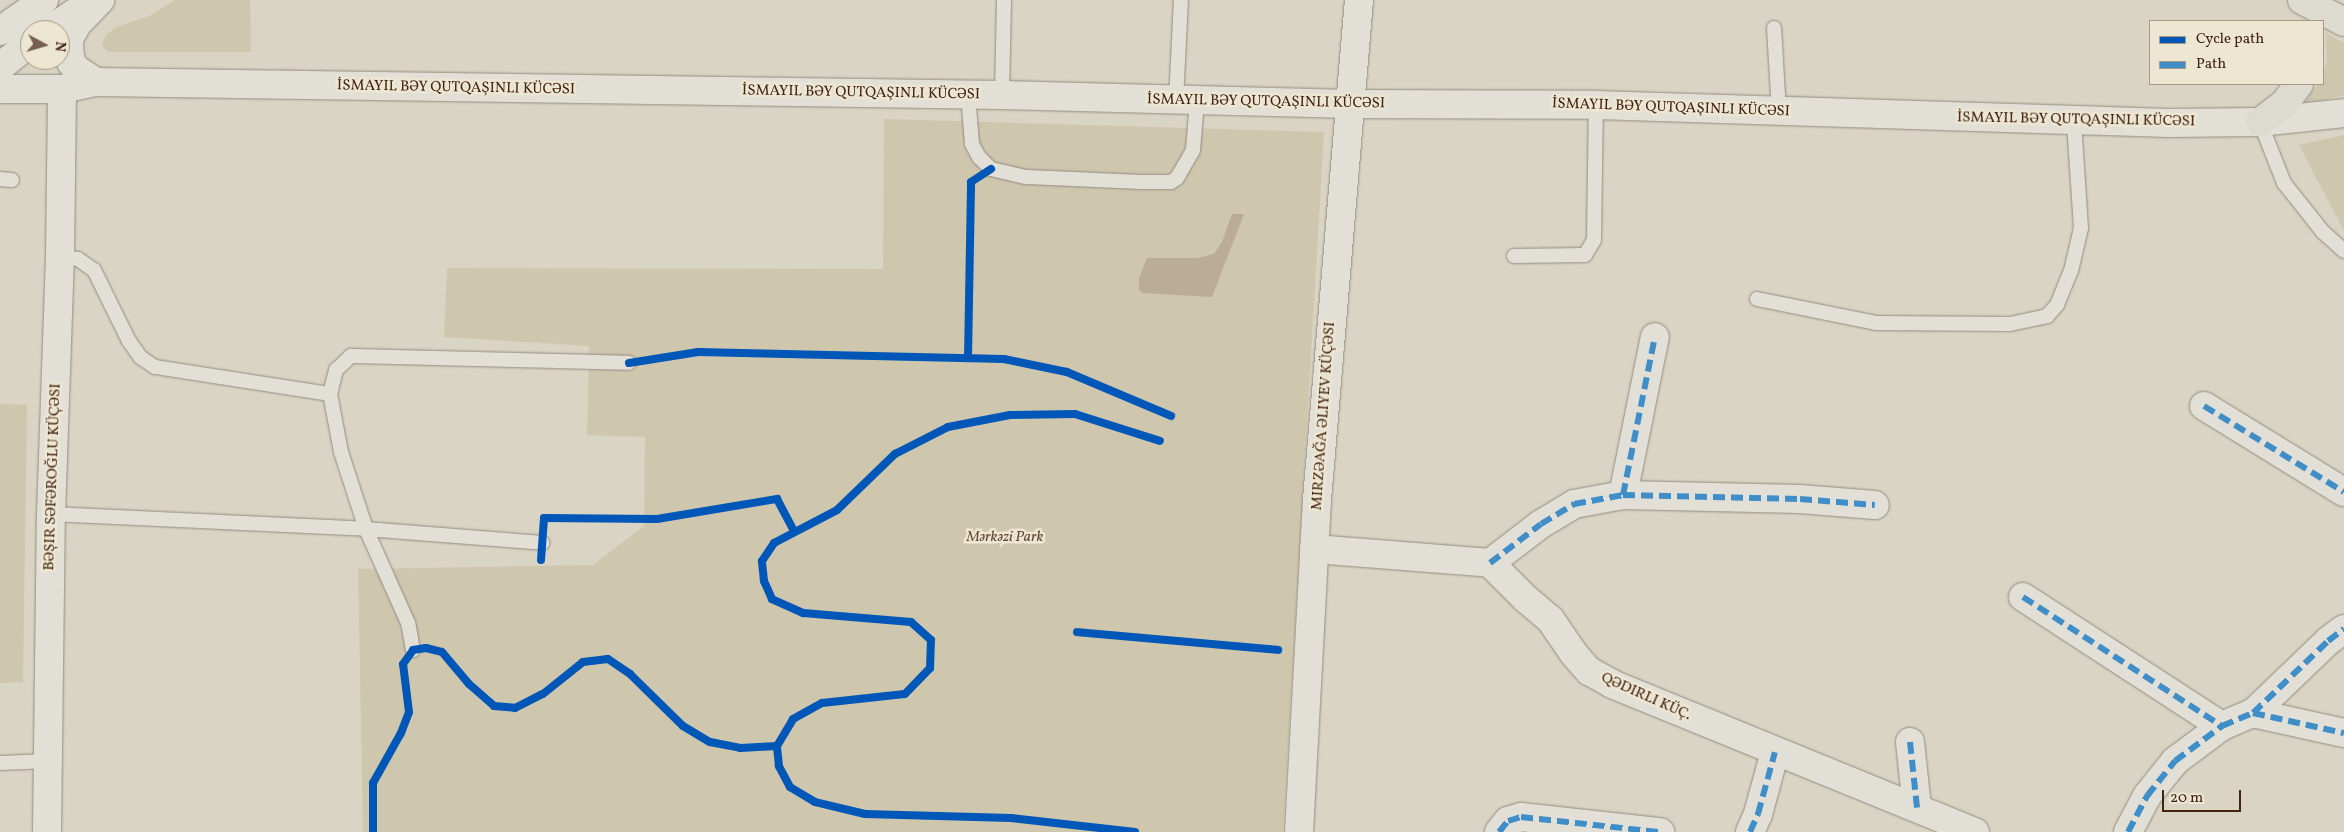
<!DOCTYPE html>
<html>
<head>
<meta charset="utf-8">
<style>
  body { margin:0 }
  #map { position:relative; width:2344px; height:832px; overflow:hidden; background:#d9d4c3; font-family:Vollkorn,serif }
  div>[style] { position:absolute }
  .green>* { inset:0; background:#cfc6ae }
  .water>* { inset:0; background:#baac95 }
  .roads { filter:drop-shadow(0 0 1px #948c80) drop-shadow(0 0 1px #948c80) }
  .service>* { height:14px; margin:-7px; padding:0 7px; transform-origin:7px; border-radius:7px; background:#e2dfd7 }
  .minor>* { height:28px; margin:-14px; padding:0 14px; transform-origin:14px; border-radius:14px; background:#e2dfd7 }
  .secondary>* { height:28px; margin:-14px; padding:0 14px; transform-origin:14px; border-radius:14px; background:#e2dfd7 }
  .primary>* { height:28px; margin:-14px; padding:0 14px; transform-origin:14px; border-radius:14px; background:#dddad0 }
  .quiet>* { height:6px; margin-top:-3px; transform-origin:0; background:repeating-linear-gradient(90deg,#408ec7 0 12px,transparent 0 18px) }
  .cycleway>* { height:8px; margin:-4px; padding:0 4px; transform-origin:4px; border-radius:4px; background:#0057b8 }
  span { translate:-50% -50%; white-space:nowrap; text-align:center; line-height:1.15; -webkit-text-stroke:5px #ece6d2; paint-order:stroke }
  .street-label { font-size:15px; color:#422211 }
  .park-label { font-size:15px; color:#634834; font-style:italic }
  .legend { position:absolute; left:2149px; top:20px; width:175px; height:65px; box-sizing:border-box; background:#ece6d2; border:1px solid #a89885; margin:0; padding:6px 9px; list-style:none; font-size:15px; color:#422211 }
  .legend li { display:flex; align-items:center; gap:10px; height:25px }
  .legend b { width:25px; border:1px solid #a89885 }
  .north { position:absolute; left:20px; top:20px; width:50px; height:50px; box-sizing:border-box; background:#ece6d2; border:1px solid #a89885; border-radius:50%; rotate:96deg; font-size:14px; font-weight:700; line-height:20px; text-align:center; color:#422211 }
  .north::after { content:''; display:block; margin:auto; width:18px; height:22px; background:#77604f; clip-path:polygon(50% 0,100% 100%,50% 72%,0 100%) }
  .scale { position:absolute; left:2162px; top:790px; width:79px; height:22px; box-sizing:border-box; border:2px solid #422211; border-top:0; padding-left:6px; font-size:15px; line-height:18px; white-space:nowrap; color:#422211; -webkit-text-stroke:4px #ece6d2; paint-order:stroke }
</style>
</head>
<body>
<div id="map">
  <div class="green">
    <i style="clip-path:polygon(175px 0,250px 0,251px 52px,109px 52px,102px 46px,106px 35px,116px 27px,149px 16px)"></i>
    <i style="clip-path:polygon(2326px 33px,2344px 43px,2344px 95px,2303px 105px,2318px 84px,2323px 84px,2323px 72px,2327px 61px)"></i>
    <i style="clip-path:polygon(884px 119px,1324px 132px,1283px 832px,363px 832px,358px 569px,593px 565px,644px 526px,645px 437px,587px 435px,589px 346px,444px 337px,447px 268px,883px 269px)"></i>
    <i style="clip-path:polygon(2344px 135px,2344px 231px,2299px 145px)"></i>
    <i style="clip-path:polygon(0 404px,27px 405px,23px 682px,0 683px)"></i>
  </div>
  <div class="water">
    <i style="clip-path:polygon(1232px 214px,1244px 214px,1212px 297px,1142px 293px,1139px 290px,1139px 278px,1147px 258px,1198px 258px,1214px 254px,1222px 242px)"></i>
  </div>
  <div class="roads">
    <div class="service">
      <i style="left:1774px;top:28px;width:83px;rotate:86.6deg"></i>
      <i style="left:968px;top:94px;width:50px;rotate:85.4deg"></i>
      <i style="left:972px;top:144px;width:15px;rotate:62deg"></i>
      <i style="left:979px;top:157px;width:17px;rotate:45deg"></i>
      <i style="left:991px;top:169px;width:37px;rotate:13deg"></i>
      <i style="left:1027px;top:177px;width:115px;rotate:2.5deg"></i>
      <i style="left:1142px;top:182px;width:29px"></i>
      <i style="left:1171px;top:182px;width:7px;rotate:-34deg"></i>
      <i style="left:1177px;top:178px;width:32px;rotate:-60deg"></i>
      <i style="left:1193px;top:150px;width:49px;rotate:-85.3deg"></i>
      <i style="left:1002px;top:95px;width:95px;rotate:-88.8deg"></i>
      <i style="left:1176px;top:101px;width:101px;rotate:-87.2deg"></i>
      <i style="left:2260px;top:122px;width:66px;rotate:68.5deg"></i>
      <i style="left:2284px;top:183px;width:63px;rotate:51.5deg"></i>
      <i style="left:2323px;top:232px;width:28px;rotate:42deg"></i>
      <i style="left:0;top:179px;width:12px;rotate:5deg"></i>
      <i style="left:1514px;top:256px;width:71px;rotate:-0.8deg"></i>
      <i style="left:1585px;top:255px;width:17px;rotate:-59deg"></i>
      <i style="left:1594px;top:240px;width:135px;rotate:-89.2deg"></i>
      <i style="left:60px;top:257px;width:18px;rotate:6deg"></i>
      <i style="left:78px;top:259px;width:19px;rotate:35deg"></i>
      <i style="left:94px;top:270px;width:79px;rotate:63.8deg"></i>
      <i style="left:129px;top:341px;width:19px;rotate:55deg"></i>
      <i style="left:140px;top:357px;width:18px;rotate:34deg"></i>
      <i style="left:155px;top:367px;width:177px;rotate:8.8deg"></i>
      <i style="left:1757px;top:299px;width:121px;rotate:11.4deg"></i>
      <i style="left:1876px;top:323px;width:134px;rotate:0.4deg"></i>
      <i style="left:2010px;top:324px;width:38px;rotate:-12deg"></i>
      <i style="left:2047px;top:316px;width:15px;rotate:-48deg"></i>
      <i style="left:2057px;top:305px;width:37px;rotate:-68deg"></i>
      <i style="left:2071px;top:271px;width:44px;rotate:-76.9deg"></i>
      <i style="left:2081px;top:228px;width:106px;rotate:-93.8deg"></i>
      <i style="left:51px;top:514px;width:315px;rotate:2.7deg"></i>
      <i style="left:366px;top:529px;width:177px;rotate:4.5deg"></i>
      <i style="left:413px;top:650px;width:27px;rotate:-100deg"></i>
      <i style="left:408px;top:623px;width:103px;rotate:-114.1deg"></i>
      <i style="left:366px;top:529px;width:81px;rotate:-108deg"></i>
      <i style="left:341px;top:452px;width:59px;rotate:-100.7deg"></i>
      <i style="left:330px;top:394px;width:25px;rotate:-76deg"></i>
      <i style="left:336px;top:370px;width:21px;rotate:-43deg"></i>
      <i style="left:351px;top:356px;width:278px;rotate:1.4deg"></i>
      <i style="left:0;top:763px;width:48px;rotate:-2.4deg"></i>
    </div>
    <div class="minor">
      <i style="left:0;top:89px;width:62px"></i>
      <i style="left:62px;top:89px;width:35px;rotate:-12deg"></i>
      <i style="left:96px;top:82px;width:906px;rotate:0.82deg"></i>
      <i style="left:1002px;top:95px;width:348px;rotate:1.5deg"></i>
      <i style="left:1350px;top:104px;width:246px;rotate:0.2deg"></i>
      <i style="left:1596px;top:105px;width:573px;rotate:1.8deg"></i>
      <i style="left:2169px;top:123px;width:91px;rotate:-0.6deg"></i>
      <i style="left:2260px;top:122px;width:84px;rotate:-6.1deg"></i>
      <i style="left:2204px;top:406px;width:164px;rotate:31.6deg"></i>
      <i style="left:1623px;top:495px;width:161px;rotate:-78.6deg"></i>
      <i style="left:1314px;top:549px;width:177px;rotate:4.5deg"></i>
      <i style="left:1490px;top:563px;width:51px;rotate:45deg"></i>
      <i style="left:1526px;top:599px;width:31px;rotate:40deg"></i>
      <i style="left:1550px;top:619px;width:42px;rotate:55.6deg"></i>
      <i style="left:1574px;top:654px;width:23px;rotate:49deg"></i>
      <i style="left:1589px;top:671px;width:26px;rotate:29deg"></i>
      <i style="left:1612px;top:684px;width:392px;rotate:22.2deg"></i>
      <i style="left:1490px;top:563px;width:64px;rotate:-37.4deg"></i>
      <i style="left:1541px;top:524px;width:39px;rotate:-31deg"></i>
      <i style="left:1574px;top:504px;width:50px;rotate:-10.4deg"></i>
      <i style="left:1623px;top:495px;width:177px;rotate:1.3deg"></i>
      <i style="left:1800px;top:499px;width:75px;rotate:4.6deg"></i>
      <i style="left:2023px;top:597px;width:237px;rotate:33deg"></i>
      <i style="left:2253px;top:713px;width:93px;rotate:12.4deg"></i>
      <i style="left:1910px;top:742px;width:66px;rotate:83.9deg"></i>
      <i style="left:47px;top:832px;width:318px;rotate:-89.3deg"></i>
      <i style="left:51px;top:514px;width:257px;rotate:-88deg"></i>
      <i style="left:60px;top:257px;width:168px;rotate:-89.3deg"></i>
      <i style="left:1299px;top:832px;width:332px;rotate:-86.9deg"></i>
      <i style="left:1317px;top:500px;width:502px;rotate:-85.2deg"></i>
      <i style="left:1499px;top:832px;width:14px;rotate:-51deg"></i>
      <i style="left:1508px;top:821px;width:14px;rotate:-17deg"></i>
      <i style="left:1521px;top:817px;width:140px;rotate:6.2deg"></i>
      <i style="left:1750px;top:832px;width:20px;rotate:-66deg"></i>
      <i style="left:1758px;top:814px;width:64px;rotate:-74.7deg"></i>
      <i style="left:2128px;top:832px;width:41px;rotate:-62.2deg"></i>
      <i style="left:2147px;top:796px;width:45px;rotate:-51.3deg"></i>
      <i style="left:2175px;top:761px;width:59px;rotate:-36.7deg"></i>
      <i style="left:2222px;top:726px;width:34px;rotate:-23deg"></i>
      <i style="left:2253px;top:713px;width:104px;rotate:-43.8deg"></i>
      <i style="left:2328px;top:641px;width:20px;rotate:-37deg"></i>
    </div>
    <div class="secondary">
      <i style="left:49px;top:30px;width:43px;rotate:-33.7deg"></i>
      <i style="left:0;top:31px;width:54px;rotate:-35.2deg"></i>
      <i style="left:0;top:67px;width:38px;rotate:-39deg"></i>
      <i style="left:96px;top:82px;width:24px;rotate:-147deg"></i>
      <i style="left:76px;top:69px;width:9px;rotate:-126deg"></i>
      <i style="left:71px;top:62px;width:14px;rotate:-98deg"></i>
      <i style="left:69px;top:48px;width:9px;rotate:-90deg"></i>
      <i style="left:69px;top:39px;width:18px;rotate:-61deg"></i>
      <i style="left:78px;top:23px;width:32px;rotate:-46deg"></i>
    </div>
    <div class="primary">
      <i style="left:2302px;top:0;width:47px;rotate:27.6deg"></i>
      <i style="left:2260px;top:122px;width:30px;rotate:-37deg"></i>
      <i style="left:2284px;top:104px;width:25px;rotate:-53deg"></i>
    </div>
  </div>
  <div class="quiet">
    <i style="left:2204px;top:406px;width:164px;rotate:31.6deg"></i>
    <i style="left:1623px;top:495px;width:161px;rotate:-78.6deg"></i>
    <i style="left:1490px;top:563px;width:64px;rotate:-37.4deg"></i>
    <i style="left:1541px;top:524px;width:39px;rotate:-31deg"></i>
    <i style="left:1574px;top:504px;width:50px;rotate:-10.4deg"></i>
    <i style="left:1623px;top:495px;width:177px;rotate:1.3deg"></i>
    <i style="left:1800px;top:499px;width:75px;rotate:4.6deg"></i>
    <i style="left:2023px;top:597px;width:237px;rotate:33deg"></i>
    <i style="left:2253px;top:713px;width:93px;rotate:12.4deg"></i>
    <i style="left:1910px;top:742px;width:66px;rotate:83.9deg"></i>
    <i style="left:1499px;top:832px;width:14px;rotate:-51deg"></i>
    <i style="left:1508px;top:821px;width:14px;rotate:-17deg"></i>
    <i style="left:1521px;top:817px;width:140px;rotate:6.2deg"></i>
    <i style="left:1750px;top:832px;width:20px;rotate:-66deg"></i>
    <i style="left:1758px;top:814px;width:64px;rotate:-74.7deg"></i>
    <i style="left:2128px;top:832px;width:41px;rotate:-62.2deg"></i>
    <i style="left:2147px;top:796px;width:45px;rotate:-51.3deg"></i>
    <i style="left:2175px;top:761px;width:59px;rotate:-36.7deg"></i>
    <i style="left:2222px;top:726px;width:34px;rotate:-23deg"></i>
    <i style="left:2253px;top:713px;width:104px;rotate:-43.8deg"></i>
    <i style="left:2328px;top:641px;width:20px;rotate:-37deg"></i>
  </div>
  <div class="cycleway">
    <i style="left:968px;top:358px;width:176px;rotate:-89deg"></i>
    <i style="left:971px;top:182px;width:24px;rotate:-33deg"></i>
    <i style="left:629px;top:363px;width:70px;rotate:-9.1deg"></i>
    <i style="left:698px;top:352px;width:306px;rotate:1.3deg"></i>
    <i style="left:1004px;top:359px;width:64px;rotate:11.7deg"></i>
    <i style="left:1067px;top:372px;width:113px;rotate:22.9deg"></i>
    <i style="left:541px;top:560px;width:42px;rotate:-85.9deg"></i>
    <i style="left:544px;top:518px;width:113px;rotate:0.5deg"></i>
    <i style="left:657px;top:519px;width:122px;rotate:-9.5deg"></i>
    <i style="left:777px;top:499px;width:36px;rotate:62deg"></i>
    <i style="left:1077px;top:632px;width:202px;rotate:5.1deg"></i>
    <i style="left:373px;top:832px;width:49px;rotate:-90deg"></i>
    <i style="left:373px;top:783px;width:57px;rotate:-60.8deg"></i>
    <i style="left:401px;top:733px;width:22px;rotate:-69deg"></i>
    <i style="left:409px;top:712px;width:48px;rotate:-97.1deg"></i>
    <i style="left:403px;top:664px;width:17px;rotate:-54deg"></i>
    <i style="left:413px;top:650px;width:13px;rotate:-9deg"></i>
    <i style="left:426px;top:648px;width:16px;rotate:14deg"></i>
    <i style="left:442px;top:652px;width:42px;rotate:49.8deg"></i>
    <i style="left:469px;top:684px;width:33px;rotate:41deg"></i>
    <i style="left:494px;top:706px;width:21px;rotate:5deg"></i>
    <i style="left:515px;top:708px;width:31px;rotate:-27deg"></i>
    <i style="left:543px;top:694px;width:51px;rotate:-38.7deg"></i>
    <i style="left:583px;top:662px;width:25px;rotate:-7deg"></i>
    <i style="left:608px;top:659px;width:27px;rotate:34deg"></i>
    <i style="left:630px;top:674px;width:74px;rotate:44.5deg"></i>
    <i style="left:683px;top:726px;width:31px;rotate:31deg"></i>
    <i style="left:710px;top:742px;width:31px;rotate:11deg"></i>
    <i style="left:740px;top:748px;width:37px;rotate:-3deg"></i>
    <i style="left:1135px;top:832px;width:125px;rotate:-173.6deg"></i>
    <i style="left:1011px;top:818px;width:146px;rotate:-178.4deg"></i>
    <i style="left:865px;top:814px;width:51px;rotate:-166.5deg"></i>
    <i style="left:815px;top:802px;width:29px;rotate:-149deg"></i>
    <i style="left:790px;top:787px;width:24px;rotate:-118deg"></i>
    <i style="left:779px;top:766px;width:20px;rotate:-96deg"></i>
    <i style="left:777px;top:746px;width:31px;rotate:-59deg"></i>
    <i style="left:793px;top:719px;width:33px;rotate:-29deg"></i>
    <i style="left:822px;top:703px;width:83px;rotate:-6.2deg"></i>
    <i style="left:905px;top:694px;width:36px;rotate:-46deg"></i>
    <i style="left:930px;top:668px;width:28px;rotate:-88deg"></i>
    <i style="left:931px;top:640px;width:27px;rotate:-138deg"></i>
    <i style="left:911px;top:622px;width:108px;rotate:-175.2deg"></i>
    <i style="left:803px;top:613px;width:34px;rotate:-156deg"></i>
    <i style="left:772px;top:599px;width:20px;rotate:-114deg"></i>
    <i style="left:764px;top:581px;width:20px;rotate:-96deg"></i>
    <i style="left:762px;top:561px;width:22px;rotate:-56deg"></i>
    <i style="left:774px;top:543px;width:71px;rotate:-27.6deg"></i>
    <i style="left:837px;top:510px;width:81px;rotate:-44deg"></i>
    <i style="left:895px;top:454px;width:59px;rotate:-27deg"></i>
    <i style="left:948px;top:427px;width:63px;rotate:-11deg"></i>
    <i style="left:1010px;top:415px;width:65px;rotate:-0.9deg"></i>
    <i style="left:1075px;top:414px;width:89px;rotate:17.6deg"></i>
  </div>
  <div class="street-label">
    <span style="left:456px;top:88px;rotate:1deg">İSMAYIL BƏY QUTQAŞINLI KÜCƏSI</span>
    <span style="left:861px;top:93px;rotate:1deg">İSMAYIL BƏY QUTQAŞINLI KÜCƏSI</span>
    <span style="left:1266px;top:102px;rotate:1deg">İSMAYIL BƏY QUTQAŞINLI KÜCƏSI</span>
    <span style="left:1671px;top:108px;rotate:2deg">İSMAYIL BƏY QUTQAŞINLI KÜCƏSI</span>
    <span style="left:2076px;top:120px;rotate:1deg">İSMAYIL BƏY QUTQAŞINLI KÜCƏSI</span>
    <span style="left:1324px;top:416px;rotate:-86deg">MIRZƏAĞA ƏLIYEV KÜÇƏSI</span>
    <span style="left:53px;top:477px;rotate:-88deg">BƏŞIR SƏFƏROĞLU KÜÇƏSI</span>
    <span style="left:1646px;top:697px;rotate:24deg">QƏDIRLI KÜÇ.</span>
  </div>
  <div class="park-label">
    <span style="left:1005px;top:538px">Mərkəzi Park</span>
  </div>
  <ul class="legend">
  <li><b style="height:6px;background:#0057b8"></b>Cycle path</li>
  <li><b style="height:6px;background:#408ec7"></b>Path</li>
  </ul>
  <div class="north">N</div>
  <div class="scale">20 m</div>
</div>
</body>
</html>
